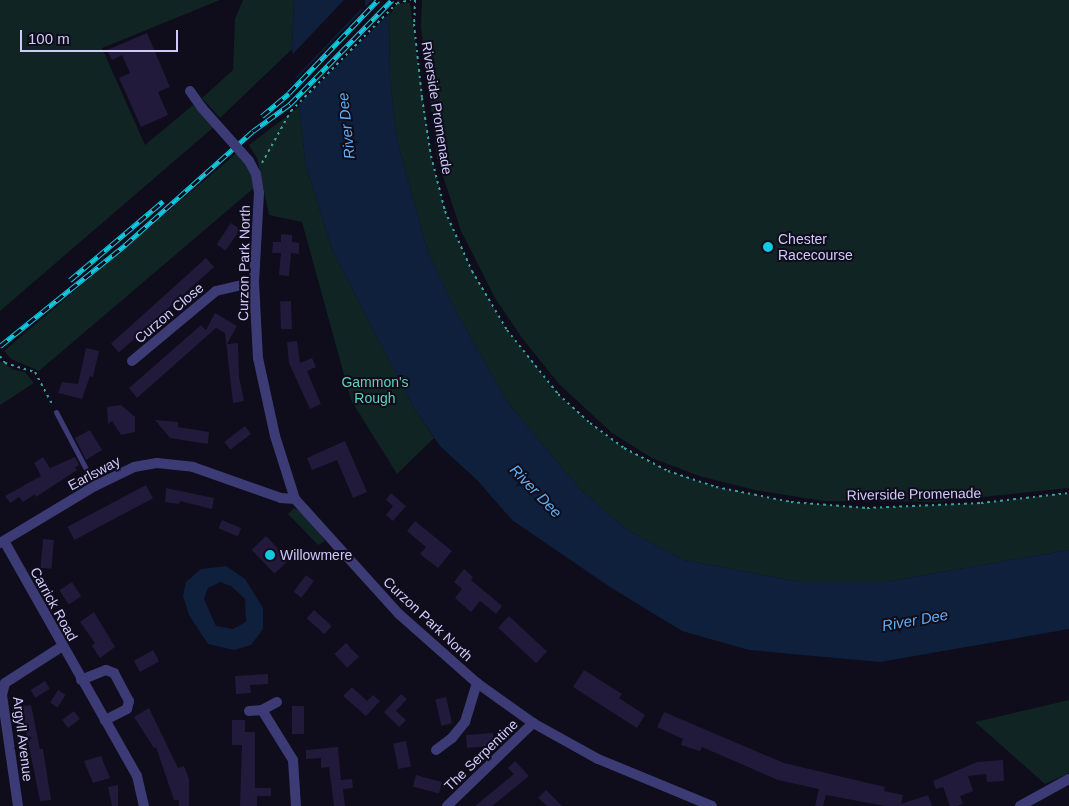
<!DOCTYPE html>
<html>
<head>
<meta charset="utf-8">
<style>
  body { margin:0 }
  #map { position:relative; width:1069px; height:806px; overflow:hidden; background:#0f0c1b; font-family:Helvetica,sans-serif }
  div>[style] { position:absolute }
  .green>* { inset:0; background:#102424 }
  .water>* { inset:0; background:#0f203c }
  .pier>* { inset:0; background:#0f0c1b }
  .building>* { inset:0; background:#211a3a; transform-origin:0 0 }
  .path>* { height:2px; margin-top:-1px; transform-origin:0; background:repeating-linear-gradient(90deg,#35a49e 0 2.5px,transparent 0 6.5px) }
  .lane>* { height:5px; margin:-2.5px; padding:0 2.5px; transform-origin:2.5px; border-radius:2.5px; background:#3d3b76 }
  .street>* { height:10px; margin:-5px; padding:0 5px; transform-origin:5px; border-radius:5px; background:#3d3b76 }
  .rail>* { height:5px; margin-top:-2.5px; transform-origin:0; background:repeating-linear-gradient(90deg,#0f0c1b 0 9px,#11cae0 0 18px); box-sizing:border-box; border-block:1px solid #11cae0 }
  .street-bridge>* { height:10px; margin:-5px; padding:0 5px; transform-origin:5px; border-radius:5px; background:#3d3b76 }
  .dots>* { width:14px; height:14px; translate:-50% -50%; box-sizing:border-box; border:2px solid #0f0c1b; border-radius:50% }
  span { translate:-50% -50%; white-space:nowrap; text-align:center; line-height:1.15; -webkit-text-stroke:4px #0f0c1b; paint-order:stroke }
  .street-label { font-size:14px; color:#d0cafb }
  .poi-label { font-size:14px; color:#d0cafb }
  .left { translate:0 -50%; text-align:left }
  .park-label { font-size:14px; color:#5dd4b7 }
  .water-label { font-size:15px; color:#60aef3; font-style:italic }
  .scale { position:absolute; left:20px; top:30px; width:158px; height:22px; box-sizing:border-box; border:2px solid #d0cafb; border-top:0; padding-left:6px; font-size:15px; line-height:18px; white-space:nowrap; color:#d0cafb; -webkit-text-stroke:4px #0f0c1b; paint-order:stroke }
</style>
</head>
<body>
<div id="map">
  <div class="green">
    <i style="clip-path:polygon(0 0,220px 0,102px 48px,145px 145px,193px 105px,215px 126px,0 311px)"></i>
    <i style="clip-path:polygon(243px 0,294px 0,292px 49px,220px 118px,202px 98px,233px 70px,235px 19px)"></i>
    <i style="clip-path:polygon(422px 0,1069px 0,1069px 488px,936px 502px,823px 501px,755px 490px,699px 476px,652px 458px,612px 433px,559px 384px,522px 338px,495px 298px,461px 231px,437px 158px,421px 27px)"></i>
    <i style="clip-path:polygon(410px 3px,431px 156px,445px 211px,472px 271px,507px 330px,558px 394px,590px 423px,624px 448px,668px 471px,716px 487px,791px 502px,867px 508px,981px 503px,1069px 493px,1069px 550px,885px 582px,800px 582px,684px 560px,627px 530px,580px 489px,508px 403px,456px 311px,428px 253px,397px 140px,390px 81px,389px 17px,396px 4px)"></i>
    <i style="clip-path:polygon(299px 107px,306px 166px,333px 252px,414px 408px,434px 438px,397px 474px,351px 400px,302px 222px,269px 215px,257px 158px,249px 145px)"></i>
    <i style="clip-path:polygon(239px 151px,255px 171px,255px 187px,39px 371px,11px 359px,4px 351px)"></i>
    <i style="clip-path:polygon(0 361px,14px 370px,25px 372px,34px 383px,0 405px)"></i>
    <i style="clip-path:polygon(294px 508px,305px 514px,325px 541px,318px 545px,288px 514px)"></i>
    <i style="clip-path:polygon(1069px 700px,1069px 773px,1045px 784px,975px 722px)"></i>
  </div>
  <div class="water">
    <i style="clip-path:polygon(294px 0,360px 0,367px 37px,365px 0,392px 0,389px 17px,390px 81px,397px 140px,428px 253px,456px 311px,508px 403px,580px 489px,627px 530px,684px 560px,800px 582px,885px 582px,1069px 550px,1069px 629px,880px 662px,749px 650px,682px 631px,610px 587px,512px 520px,478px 481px,440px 446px,414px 408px,333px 252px,306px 166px,292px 49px)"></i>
    <i style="clip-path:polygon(evenodd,226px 566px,245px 579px,263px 608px,263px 629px,251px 645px,234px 650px,208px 644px,189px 615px,183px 596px,186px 582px,201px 569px,226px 566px,220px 582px,231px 586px,245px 599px,246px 622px,233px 629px,216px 626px,204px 599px,208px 588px,220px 582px)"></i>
  </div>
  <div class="pier">
    <i style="clip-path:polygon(344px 0,362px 0,363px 7px,293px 80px,290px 57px)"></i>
    <i style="clip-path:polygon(372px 0,395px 0,393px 10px,296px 107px,293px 82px)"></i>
  </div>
  <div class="building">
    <i style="clip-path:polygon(147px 33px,170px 87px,158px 92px,168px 115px,141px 127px,119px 78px,130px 73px,122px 55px,112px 60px,107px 50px)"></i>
    <i style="left:231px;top:223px;width:11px;height:26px;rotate:34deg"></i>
    <i style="clip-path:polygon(281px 234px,292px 235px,292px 242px,299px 243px,299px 254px,291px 253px,289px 276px,279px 275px,281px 253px,272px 253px,273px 242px,281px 242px)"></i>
    <i style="left:206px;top:258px;width:12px;height:128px;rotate:48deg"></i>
    <i style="left:291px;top:301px;width:28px;height:11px;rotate:88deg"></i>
    <i style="clip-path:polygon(215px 313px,237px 326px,227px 344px,238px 343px,239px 377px,244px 401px,233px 403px,225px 333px,216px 328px,137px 398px,129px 388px,201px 325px,206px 330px)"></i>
    <i style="clip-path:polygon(297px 341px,300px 363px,312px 358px,316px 367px,307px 371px,321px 404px,310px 409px,289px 363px,287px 342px)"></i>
    <i style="clip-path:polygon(86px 348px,99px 351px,93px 377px,90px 376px,82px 399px,58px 393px,62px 382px,78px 384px)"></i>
    <i style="clip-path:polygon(121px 405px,135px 417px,135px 432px,121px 435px,112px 421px,108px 424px,107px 407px)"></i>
    <i style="clip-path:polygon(155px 420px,178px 422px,178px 427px,209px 432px,208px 444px,170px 438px)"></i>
    <i style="left:245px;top:426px;width:10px;height:26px;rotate:53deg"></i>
    <i style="clip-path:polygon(90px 430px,102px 450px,86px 460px,75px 438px)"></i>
    <i style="clip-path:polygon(345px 441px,367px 492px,353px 498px,337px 460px,312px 470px,307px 458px)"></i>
    <i style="clip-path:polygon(43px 457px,50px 468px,75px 457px,79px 465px,75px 467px,77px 470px,36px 497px,35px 494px,23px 502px,19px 497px,10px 503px,5px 496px,41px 476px,34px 463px)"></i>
    <i style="left:146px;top:485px;width:15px;height:89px;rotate:62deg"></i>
    <i style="clip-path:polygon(166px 488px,214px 498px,212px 509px,180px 501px,179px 504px,165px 502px)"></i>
    <i style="clip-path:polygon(391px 493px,406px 506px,393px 521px,386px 515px,393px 506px,386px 500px)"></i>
    <i style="left:222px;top:520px;width:21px;height:9px;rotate:23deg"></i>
    <i style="clip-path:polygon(415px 521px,452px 551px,438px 568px,420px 554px,426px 547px,407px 531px)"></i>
    <i style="left:266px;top:536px;width:33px;height:20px;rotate:46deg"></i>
    <i style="left:43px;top:539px;width:11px;height:29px;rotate:5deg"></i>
    <i style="clip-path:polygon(464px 569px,473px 577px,471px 580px,502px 606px,496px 614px,480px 601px,471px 612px,455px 598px,462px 589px,454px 582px)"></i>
    <i style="left:306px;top:575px;width:10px;height:21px;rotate:37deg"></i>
    <i style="left:72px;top:582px;width:17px;height:15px;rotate:57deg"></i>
    <i style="left:314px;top:610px;width:24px;height:11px;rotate:42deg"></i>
    <i style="clip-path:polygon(94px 612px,115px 647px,100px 658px,92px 646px,95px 643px,80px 622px)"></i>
    <i style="left:509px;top:616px;width:52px;height:16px;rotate:43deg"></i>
    <i style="left:346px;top:643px;width:19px;height:16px;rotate:47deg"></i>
    <i style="left:153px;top:650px;width:13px;height:22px;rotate:61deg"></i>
    <i style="clip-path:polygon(584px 670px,622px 694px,619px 698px,645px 715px,637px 728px,573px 687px)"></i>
    <i style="clip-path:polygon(268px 674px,268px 684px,250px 685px,251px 693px,236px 694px,235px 676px)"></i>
    <i style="left:45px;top:681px;width:9px;height:17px;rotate:58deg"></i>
    <i style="clip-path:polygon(352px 687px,367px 701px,373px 695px,380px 701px,366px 716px,343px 696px)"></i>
    <i style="left:58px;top:690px;width:9px;height:15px;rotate:32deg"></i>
    <i style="clip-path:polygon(401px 694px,407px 699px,396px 711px,406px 720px,399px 727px,384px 712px)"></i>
    <i style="left:446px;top:697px;width:27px;height:11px;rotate:77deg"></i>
    <i style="clip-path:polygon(31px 705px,40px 749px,43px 749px,51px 800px,40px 801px,21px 706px)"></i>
    <i style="left:292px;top:706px;width:12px;height:28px"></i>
    <i style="clip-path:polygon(149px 708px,178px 768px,184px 766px,189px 779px,189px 806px,179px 806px,179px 800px,174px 800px,156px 747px,154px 748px,134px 717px)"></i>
    <i style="left:74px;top:711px;width:10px;height:15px;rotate:53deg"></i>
    <i style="clip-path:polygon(664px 712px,784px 763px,885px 787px,884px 791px,903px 795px,901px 804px,928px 795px,932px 806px,885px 806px,826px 795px,823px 806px,815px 806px,819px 789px,778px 780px,702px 747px,700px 751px,681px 745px,683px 739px,657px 727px)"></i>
    <i style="clip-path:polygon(232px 720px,245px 720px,245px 732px,255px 732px,255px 788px,271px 788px,271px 796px,257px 796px,257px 806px,240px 806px,242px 745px,232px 745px)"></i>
    <i style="left:493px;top:733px;width:13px;height:27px;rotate:86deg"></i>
    <i style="left:406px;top:741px;width:26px;height:13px;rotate:79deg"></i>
    <i style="clip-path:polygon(338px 747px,341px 780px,352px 779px,353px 788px,343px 789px,345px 806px,334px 806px,329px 767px,321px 768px,321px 758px,306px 759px,306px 750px)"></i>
    <i style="clip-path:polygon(101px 756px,110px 778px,93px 783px,84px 761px)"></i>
    <i style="clip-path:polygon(1003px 760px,1004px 781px,987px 782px,986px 774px,968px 776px,973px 791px,960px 796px,963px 804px,957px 806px,950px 806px,943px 787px,936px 789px,933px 781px,977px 762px)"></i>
    <i style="clip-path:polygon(515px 761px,529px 776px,492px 806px,475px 806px,514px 774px,508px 768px)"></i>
    <i style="left:416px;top:775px;width:27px;height:12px;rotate:15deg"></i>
    <i style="clip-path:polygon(118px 785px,118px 806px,112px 806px,108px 787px)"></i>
    <i style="clip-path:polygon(546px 790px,562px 806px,547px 806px,538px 798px)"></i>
  </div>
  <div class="path">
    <i style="left:415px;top:0;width:24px;rotate:92deg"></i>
    <i style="left:414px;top:24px;width:74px;rotate:83.8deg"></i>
    <i style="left:422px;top:98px;width:59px;rotate:81.2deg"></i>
    <i style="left:431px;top:156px;width:57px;rotate:75.7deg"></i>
    <i style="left:445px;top:211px;width:66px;rotate:65.8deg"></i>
    <i style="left:472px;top:271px;width:69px;rotate:59.3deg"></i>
    <i style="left:507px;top:330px;width:82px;rotate:51.4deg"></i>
    <i style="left:558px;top:394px;width:43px;rotate:42.2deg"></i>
    <i style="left:590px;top:423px;width:42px;rotate:36.3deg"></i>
    <i style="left:624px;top:448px;width:50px;rotate:27.6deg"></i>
    <i style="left:668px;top:471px;width:51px;rotate:18.4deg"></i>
    <i style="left:716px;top:487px;width:76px;rotate:11.3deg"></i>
    <i style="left:791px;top:502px;width:76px;rotate:4.5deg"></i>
    <i style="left:867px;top:508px;width:114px;rotate:-2.5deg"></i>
    <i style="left:981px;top:503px;width:89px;rotate:-6.5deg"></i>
    <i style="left:262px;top:163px;width:60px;rotate:-60.9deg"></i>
    <i style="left:291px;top:111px;width:151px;rotate:-45.5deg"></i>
    <i style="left:397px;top:3px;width:14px;rotate:-12deg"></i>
    <i style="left:0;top:356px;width:9px;rotate:54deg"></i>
    <i style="left:5px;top:363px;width:31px;rotate:17deg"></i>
    <i style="left:35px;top:372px;width:38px;rotate:62deg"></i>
  </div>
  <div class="lane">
    <i style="left:56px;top:412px;width:84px;rotate:62.2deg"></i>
  </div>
  <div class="street">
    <i style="left:190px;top:91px;width:21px;rotate:55deg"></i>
    <i style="left:249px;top:161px;width:15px;rotate:62deg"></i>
    <i style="left:256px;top:174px;width:19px;rotate:81deg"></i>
    <i style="left:259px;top:193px;width:89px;rotate:93.2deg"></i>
    <i style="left:254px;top:282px;width:76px;rotate:87deg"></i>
    <i style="left:258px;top:358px;width:80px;rotate:77.7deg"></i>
    <i style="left:275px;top:436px;width:66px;rotate:72.4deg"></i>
    <i style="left:295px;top:499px;width:155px;rotate:47.9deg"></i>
    <i style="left:399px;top:614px;width:104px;rotate:41.5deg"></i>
    <i style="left:477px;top:683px;width:69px;rotate:35.5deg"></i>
    <i style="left:533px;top:723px;width:74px;rotate:29deg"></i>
    <i style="left:598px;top:759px;width:123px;rotate:22.4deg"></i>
    <i style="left:132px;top:361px;width:109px;rotate:-39.8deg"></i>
    <i style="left:216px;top:291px;width:39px;rotate:-13deg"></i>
    <i style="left:4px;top:541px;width:270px;rotate:60.5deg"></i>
    <i style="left:137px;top:776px;width:31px;rotate:77deg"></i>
    <i style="left:0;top:543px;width:111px;rotate:-31deg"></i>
    <i style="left:95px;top:486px;width:43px;rotate:-26deg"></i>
    <i style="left:134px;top:467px;width:23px;rotate:-10deg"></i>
    <i style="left:157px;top:463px;width:36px;rotate:6deg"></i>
    <i style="left:193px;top:467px;width:93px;rotate:19.4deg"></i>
    <i style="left:281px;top:498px;width:14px;rotate:4deg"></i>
    <i style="left:81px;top:680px;width:27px;rotate:-22deg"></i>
    <i style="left:106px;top:670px;width:9px;rotate:21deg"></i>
    <i style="left:114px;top:673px;width:32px;rotate:62deg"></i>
    <i style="left:129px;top:701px;width:8px;rotate:104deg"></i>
    <i style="left:127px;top:709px;width:25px;rotate:153deg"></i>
    <i style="left:262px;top:710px;width:59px;rotate:58.2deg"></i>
    <i style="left:293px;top:760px;width:46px;rotate:86.3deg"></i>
    <i style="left:249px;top:711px;width:13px;rotate:-4deg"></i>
    <i style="left:262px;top:710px;width:17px;rotate:-28deg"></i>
    <i style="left:436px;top:750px;width:20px;rotate:-37deg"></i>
    <i style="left:452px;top:738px;width:21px;rotate:-51deg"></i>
    <i style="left:465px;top:722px;width:41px;rotate:-72.9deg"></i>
    <i style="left:18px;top:806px;width:112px;rotate:-98.2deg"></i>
    <i style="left:2px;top:695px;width:12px;rotate:-76deg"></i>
    <i style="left:5px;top:683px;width:67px;rotate:-32.7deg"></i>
    <i style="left:447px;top:806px;width:120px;rotate:-44deg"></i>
    <i style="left:1020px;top:806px;width:56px;rotate:-28.9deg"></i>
  </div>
  <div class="rail">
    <i style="left:262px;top:116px;width:35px;rotate:-40deg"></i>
    <i style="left:289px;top:93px;width:129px;rotate:-46.3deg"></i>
    <i style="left:70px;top:280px;width:122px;rotate:-40.3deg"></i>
    <i style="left:0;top:346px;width:161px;rotate:-38.9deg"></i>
    <i style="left:125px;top:245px;width:171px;rotate:-41.7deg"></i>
    <i style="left:253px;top:131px;width:46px;rotate:-36.1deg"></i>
    <i style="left:290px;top:104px;width:146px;rotate:-45.6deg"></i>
  </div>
  <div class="street-bridge">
    <i style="left:202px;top:108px;width:71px;rotate:48.4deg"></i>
  </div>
  <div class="dots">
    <i style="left:768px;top:247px;background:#11cae0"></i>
    <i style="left:270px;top:555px;background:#11cae0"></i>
  </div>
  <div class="street-label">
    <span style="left:437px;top:108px;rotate:81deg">Riverside Promenade</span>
    <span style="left:244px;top:263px;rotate:-89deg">Curzon Park North</span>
    <span style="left:169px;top:313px;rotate:-40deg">Curzon Close</span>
    <span style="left:94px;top:473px;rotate:-28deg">Earlsway</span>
    <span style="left:914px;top:494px;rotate:-1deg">Riverside Promenade</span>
    <span style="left:54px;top:604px;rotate:61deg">Carrick Road</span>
    <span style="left:428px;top:619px;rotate:43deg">Curzon Park North</span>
    <span style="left:23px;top:739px;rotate:83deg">Argyll Avenue</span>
    <span style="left:481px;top:755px;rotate:-44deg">The Serpentine</span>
  </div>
  <div class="poi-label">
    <span class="left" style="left:778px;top:247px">Chester<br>Racecourse</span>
    <span class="left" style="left:280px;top:555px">Willowmere</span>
  </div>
  <div class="park-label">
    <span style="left:375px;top:390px">Gammon's<br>Rough</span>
  </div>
  <div class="water-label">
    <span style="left:346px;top:126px;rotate:-96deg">River Dee</span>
    <span style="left:536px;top:491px;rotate:46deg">River Dee</span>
    <span style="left:915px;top:620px;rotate:-10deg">River Dee</span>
  </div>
  <div class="scale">100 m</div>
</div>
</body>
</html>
